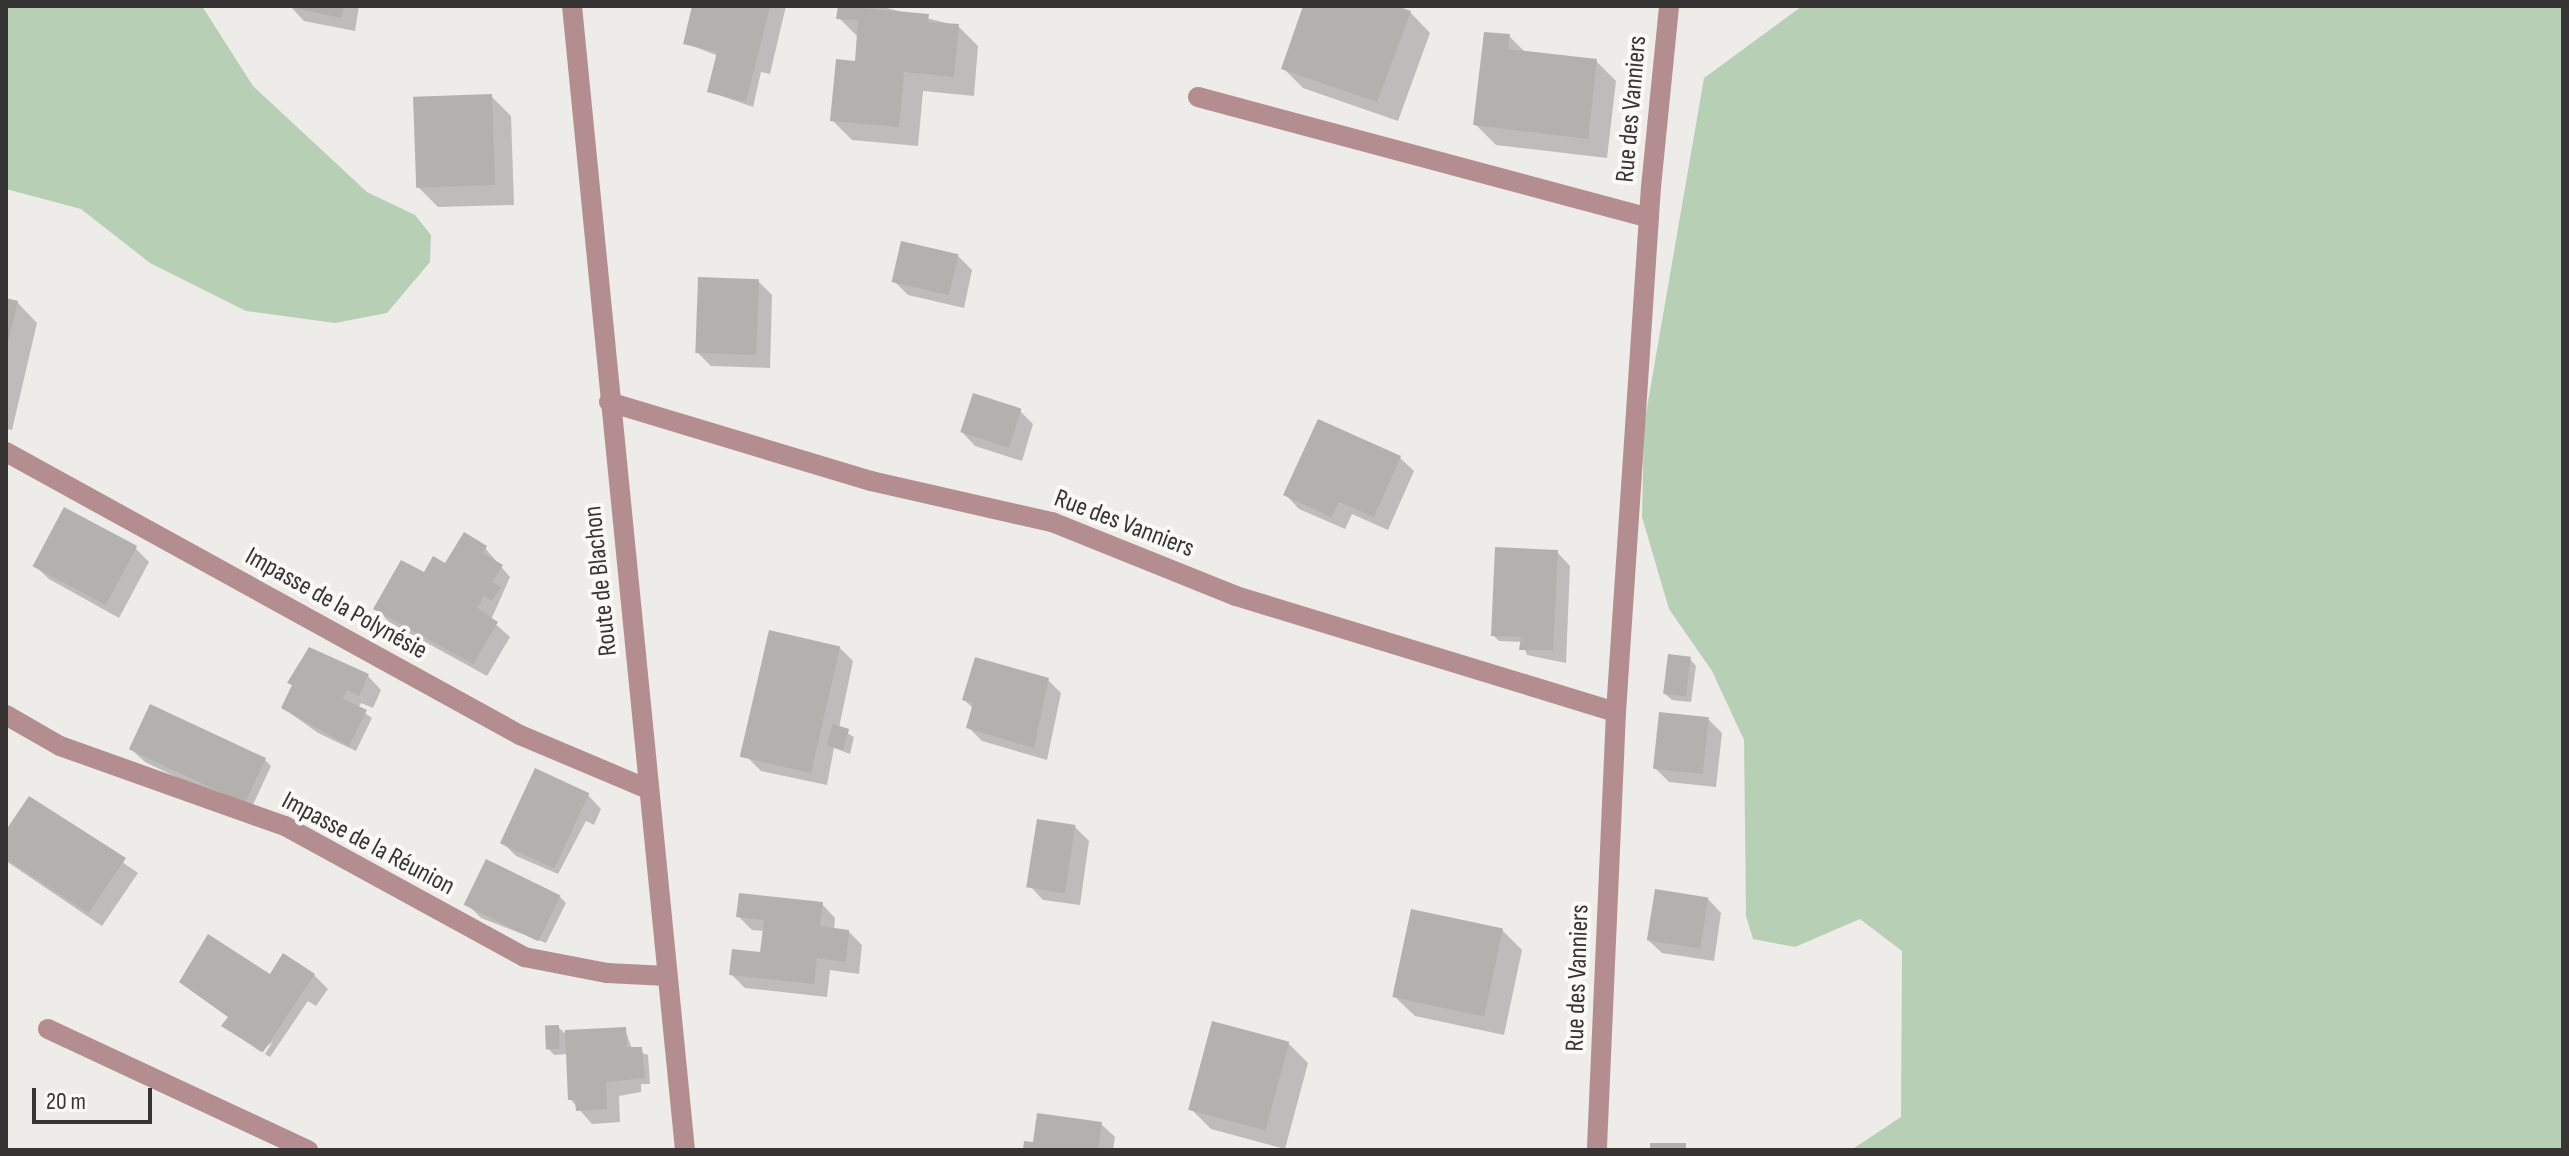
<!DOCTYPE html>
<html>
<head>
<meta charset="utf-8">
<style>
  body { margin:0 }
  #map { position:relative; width:2569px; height:1156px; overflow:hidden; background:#eeece9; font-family:"Sofia Sans Condensed",sans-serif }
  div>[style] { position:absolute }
  .green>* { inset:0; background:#b7d0b5 }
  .shadow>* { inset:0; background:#0003 }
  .building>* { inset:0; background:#b3b1ae; transform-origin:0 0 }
  .minor>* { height:20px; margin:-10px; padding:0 10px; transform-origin:10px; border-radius:10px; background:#b48d90 }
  span { translate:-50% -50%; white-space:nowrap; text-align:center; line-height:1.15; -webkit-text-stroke:8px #fbfaf7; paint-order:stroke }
  .street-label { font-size:26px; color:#363534 }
  .frame { position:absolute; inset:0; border:8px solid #363534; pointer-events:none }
  .scale { position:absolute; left:32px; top:1088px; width:120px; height:36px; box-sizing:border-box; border:4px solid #363534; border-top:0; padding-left:10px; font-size:24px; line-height:28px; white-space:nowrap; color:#363534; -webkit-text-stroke:6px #fbfaf7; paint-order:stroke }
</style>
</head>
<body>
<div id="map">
  <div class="green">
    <i style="clip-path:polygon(6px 6px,202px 6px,253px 86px,367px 192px,415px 215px,431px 235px,430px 262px,387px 313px,335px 323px,246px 311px,150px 263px,81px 209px,6px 189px)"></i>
    <i style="clip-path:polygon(1802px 6px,2563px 6px,2563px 1150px,1851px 1150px,1901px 1117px,1902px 951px,1860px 919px,1795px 947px,1753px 939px,1746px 916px,1744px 740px,1712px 671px,1669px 609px,1642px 517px,1644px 425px,1704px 78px)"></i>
  </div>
  <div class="shadow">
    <i style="clip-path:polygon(290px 6px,359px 6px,355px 31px,304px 21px)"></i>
    <i style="clip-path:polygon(694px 6px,786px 6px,770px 74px,761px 72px,753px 107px,710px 92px,718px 56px,685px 43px)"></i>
    <i style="clip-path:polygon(840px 6px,879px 6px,958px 26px,978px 46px,974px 96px,923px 91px,918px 146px,852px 140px,832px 120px,856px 63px,859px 38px,839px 18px)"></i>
    <i style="clip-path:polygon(1305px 6px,1392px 6px,1410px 12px,1430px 33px,1398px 121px,1303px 88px,1283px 68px)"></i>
    <i style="clip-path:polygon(1509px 36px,1525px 52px,1596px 61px,1616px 81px,1607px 158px,1496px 145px,1475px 124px)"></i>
    <i style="clip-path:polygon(491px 96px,511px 116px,514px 205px,438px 207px,418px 187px)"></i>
    <i style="clip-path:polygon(958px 256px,972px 270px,964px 308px,908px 295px,894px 281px)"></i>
    <i style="clip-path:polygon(758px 281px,772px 295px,770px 368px,711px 366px,697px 352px)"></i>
    <i style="clip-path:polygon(6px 300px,17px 302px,37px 323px,12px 430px,6px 429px)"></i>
    <i style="clip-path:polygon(1020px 411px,1033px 424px,1022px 461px,975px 446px,962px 432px)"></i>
    <i style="clip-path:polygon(1319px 422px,1400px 458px,1414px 471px,1388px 530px,1352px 514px,1345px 529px,1299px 509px,1286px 495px)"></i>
    <i style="clip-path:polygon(135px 548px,149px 562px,119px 618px,49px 579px,35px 566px)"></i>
    <i style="clip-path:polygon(485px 548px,510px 577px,491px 620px,510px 637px,487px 676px,389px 622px,376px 608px,413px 579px)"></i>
    <i style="clip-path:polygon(1557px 552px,1570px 566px,1566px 663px,1527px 655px,1522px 642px,1499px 641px,1493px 635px)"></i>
    <i style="clip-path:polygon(839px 647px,853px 661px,839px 728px,854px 737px,850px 754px,834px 748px,827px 785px,761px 771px,747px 757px)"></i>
    <i style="clip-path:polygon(1690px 659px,1696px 666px,1691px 702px,1672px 700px,1665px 694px)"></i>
    <i style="clip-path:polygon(368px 676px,381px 690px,373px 708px,361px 703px,358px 708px,372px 718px,356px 751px,318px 733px,283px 708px)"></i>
    <i style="clip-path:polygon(1048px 680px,1061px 693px,1047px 760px,982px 741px,968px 727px,974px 709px,964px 700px)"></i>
    <i style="clip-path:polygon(1708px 719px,1722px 733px,1716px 787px,1669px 782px,1655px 768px)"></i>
    <i style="clip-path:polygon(131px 749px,265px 760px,271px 766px,251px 809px,243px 809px,145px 762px)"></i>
    <i style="clip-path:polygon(588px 795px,601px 809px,594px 825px,586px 821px,558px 874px,516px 856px,502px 842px)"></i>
    <i style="clip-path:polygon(30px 798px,138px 873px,102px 926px,6px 861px,6px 834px)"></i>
    <i style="clip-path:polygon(1075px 827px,1089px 841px,1080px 905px,1043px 900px,1030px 886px)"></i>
    <i style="clip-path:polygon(559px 896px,566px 903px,546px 943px,481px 918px,467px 904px)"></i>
    <i style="clip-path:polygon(1708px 899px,1721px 913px,1714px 961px,1662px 953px,1648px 940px)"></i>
    <i style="clip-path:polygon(822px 904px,835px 918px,834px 930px,848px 931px,862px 945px,859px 974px,830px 970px,827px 997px,745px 988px,731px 974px,766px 955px,764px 931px,752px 930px,738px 916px)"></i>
    <i style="clip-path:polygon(1502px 930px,1522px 950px,1504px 1035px,1415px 1016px,1394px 996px)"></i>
    <i style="clip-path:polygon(314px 975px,328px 989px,316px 1006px,308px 1001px,270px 1057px,265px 1054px,273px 1041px,261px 1052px,223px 1026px,271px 976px)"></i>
    <i style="clip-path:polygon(558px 1027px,568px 1036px,625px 1029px,632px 1049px,648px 1055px,650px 1084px,641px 1084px,641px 1092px,619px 1096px,620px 1122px,592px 1124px,570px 1099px,568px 1054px,554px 1055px,548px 1048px)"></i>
    <i style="clip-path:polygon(1288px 1043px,1308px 1063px,1285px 1149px,1211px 1129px,1191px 1109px)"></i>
    <i style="clip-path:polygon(1101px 1124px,1115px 1137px,1113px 1150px,1025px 1150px)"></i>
  </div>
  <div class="building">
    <i style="clip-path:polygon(285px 6px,344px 6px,341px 18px)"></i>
    <i style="clip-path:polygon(692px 6px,770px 6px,746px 102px,707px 92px,717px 52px,683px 44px)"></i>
    <i style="clip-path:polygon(838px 6px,929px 14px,928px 22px,959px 24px,954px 77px,904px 72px,899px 127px,830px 121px,836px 59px,855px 61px,858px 20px,836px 19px)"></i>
    <i style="clip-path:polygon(1303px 6px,1397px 6px,1411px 11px,1377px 102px,1281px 69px)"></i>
    <i style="clip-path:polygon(1484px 32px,1510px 34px,1508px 49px,1597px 59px,1588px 139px,1473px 125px)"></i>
    <i style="left:492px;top:94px;width:91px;height:79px;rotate:88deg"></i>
    <i style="left:901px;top:241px;width:59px;height:42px;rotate:13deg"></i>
    <i style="left:698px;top:277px;width:61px;height:76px;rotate:2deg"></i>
    <i style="clip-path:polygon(6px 298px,18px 301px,7px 346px,6px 346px)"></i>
    <i style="left:973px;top:393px;width:51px;height:41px;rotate:18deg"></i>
    <i style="clip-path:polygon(1318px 419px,1401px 456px,1374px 517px,1339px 502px,1331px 517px,1283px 495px)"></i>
    <i style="left:64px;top:507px;width:83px;height:67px;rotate:28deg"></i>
    <i style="clip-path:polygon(464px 532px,487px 546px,483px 553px,503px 565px,492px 582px,501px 587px,492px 601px,484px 596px,477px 608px,498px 622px,473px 664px,373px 609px,401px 560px,424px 572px,433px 556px,445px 563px)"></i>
    <i style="clip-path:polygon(1495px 547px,1558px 550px,1553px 650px,1519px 650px,1521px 637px,1491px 636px)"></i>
    <i style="left:769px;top:630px;width:73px;height:130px;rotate:13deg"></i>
    <i style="clip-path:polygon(309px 647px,369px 674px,359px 696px,347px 690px,343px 699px,367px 710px,349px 746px,281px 708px,292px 685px,287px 683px)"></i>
    <i style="left:1668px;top:654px;width:23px;height:40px;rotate:7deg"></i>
    <i style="clip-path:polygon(975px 657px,1049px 678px,1034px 748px,966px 728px,973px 703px,962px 700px)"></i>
    <i style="left:150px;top:704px;width:128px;height:50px;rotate:25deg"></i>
    <i style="left:1659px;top:712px;width:50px;height:57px;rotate:6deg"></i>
    <i style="left:833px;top:724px;width:17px;height:22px;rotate:17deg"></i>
    <i style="left:535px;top:768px;width:60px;height:83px;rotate:25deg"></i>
    <i style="clip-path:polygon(29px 796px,126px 858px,88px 913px,6px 859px,6px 830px)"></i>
    <i style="left:1037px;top:819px;width:39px;height:69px;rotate:9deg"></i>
    <i style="left:486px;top:859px;width:83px;height:51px;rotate:26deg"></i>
    <i style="left:1655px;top:889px;width:54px;height:52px;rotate:9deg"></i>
    <i style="clip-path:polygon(739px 893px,823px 902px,820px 926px,849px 930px,846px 962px,817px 958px,814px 984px,729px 975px,732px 949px,760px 952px,764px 920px,736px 917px)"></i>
    <i style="left:1411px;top:909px;width:94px;height:90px;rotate:12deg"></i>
    <i style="clip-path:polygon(208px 934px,270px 974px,283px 953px,315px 974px,263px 1052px,221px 1026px,228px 1017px,179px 982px)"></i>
    <i style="left:1212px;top:1021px;width:80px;height:92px;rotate:15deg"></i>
    <i style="left:559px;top:1025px;width:24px;height:14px;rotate:88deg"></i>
    <i style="clip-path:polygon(626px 1027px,627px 1047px,642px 1047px,645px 1078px,606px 1082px,607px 1109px,576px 1111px,575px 1100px,568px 1100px,565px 1030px)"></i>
    <i style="clip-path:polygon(1037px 1113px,1102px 1122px,1098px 1150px,1023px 1150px,1024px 1141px,1033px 1142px)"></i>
    <i style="left:1650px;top:1143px;width:36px;height:7px"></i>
  </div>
  <div class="minor">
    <i style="left:572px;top:6px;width:1150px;rotate:84.36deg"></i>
    <i style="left:1198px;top:97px;width:467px;rotate:15deg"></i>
    <i style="left:609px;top:402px;width:274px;rotate:16.8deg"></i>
    <i style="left:871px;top:481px;width:186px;rotate:12.8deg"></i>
    <i style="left:1052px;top:522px;width:198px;rotate:21.9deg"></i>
    <i style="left:1236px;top:596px;width:397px;rotate:17deg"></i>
    <i style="left:1616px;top:712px;width:438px;rotate:92.5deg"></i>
    <i style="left:6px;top:452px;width:587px;rotate:28.84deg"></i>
    <i style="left:520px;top:735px;width:139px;rotate:22.9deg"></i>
    <i style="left:1616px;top:712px;width:526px;rotate:-86.19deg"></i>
    <i style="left:1651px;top:187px;width:182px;rotate:-84.3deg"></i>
    <i style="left:6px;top:715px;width:62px;rotate:29.9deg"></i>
    <i style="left:60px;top:746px;width:239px;rotate:19.6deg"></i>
    <i style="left:285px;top:826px;width:273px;rotate:28.7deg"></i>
    <i style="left:524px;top:957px;width:85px;rotate:10.9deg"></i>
    <i style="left:607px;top:973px;width:60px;rotate:2.9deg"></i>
    <i style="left:48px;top:1029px;width:287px;rotate:25deg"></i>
  </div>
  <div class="street-label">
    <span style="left:1632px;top:109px;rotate:-85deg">Rue des Vanniers</span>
    <span style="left:1124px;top:524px;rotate:21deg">Rue des Vanniers</span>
    <span style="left:601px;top:581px;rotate:-96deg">Route de Blachon</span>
    <span style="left:336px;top:604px;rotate:29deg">Impasse de la Polynésie</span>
    <span style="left:368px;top:844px;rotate:28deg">Impasse de la Réunion</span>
    <span style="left:1578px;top:978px;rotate:-88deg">Rue des Vanniers</span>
  </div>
  <div class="frame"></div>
  <div class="scale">20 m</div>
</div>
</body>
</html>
